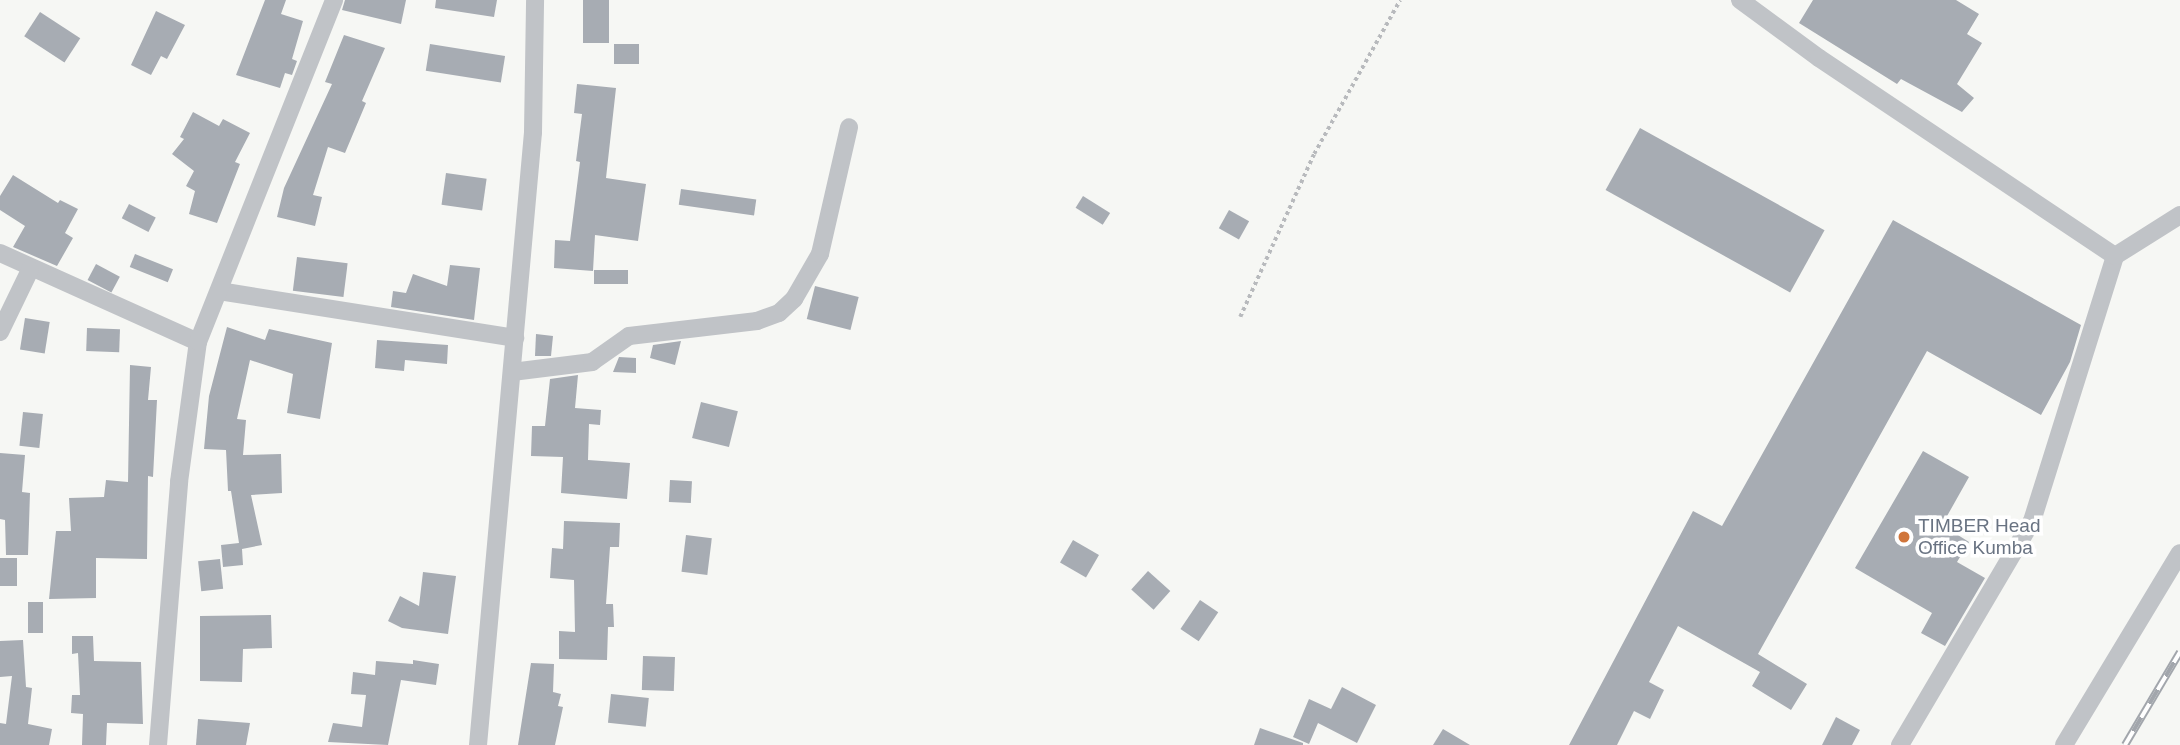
<!DOCTYPE html>
<html>
<head>
<meta charset="utf-8">
<style>
  body { margin:0 }
  #map { position:relative; width:2180px; height:745px; overflow:hidden; background:#f6f7f4; font-family:Arial,sans-serif }
  div>[style] { position:absolute }
  .building>* { inset:0; background:#a7acb3; transform-origin:0 0 }
  .path>* { height:3.5px; margin-top:-1.75px; transform-origin:0; background:repeating-linear-gradient(90deg,#b8babd 0 3.5px,transparent 0 7px) }
  .street>* { height:18px; margin:-9px; padding:0 9px; transform-origin:9px; border-radius:9px; background:#c0c3c7 }
  .rail>* { height:8px; margin-top:-4px; transform-origin:0; background:repeating-linear-gradient(90deg,#fff 0 16px,#a2a6ac 0 32px); box-sizing:border-box; border-block:2px solid #a2a6ac }
  .dots>* { width:19px; height:19px; translate:-50% -50%; box-sizing:border-box; border:4px solid #fff; border-radius:50% }
  span { translate:-50% -50%; white-space:nowrap; text-align:center; line-height:1.15; -webkit-text-stroke:7px #fff; paint-order:stroke }
  .poi-label { font-size:19px; color:#697382 }
  .left { translate:0 -50%; text-align:left }
</style>
</head>
<body>
<div id="map">
  <div class="building">
    <i style="clip-path:polygon(265px 0,286px 0,281px 14px,303px 21px,292px 59px,297px 61px,292px 75px,285px 73px,280px 88px,236px 75px)"></i>
    <i style="clip-path:polygon(345px 0,406px 0,401px 24px,342px 10px)"></i>
    <i style="clip-path:polygon(436px 0,497px 0,494px 17px,435px 8px)"></i>
    <i style="left:583px;top:0;width:26px;height:43px"></i>
    <i style="clip-path:polygon(1813px 0,1956px 0,1979px 14px,1967px 34px,1982px 43px,1957px 84px,1974px 98px,1962px 112px,1901px 79px,1897px 84px,1799px 23px)"></i>
    <i style="clip-path:polygon(156px 11px,185px 25px,167px 59px,161px 56px,151px 75px,131px 65px)"></i>
    <i style="left:40px;top:12px;width:48px;height:29px;rotate:33deg"></i>
    <i style="clip-path:polygon(344px 35px,385px 48px,362px 101px,366px 103px,345px 153px,328px 147px,313px 195px,322px 197px,315px 226px,277px 217px,284px 188px,332px 84px,325px 82px)"></i>
    <i style="left:430px;top:44px;width:76px;height:27px;rotate:9deg"></i>
    <i style="left:614px;top:44px;width:25px;height:20px"></i>
    <i style="clip-path:polygon(577px 84px,616px 88px,606px 178px,646px 184px,638px 241px,595px 235px,593px 271px,554px 268px,555px 240px,570px 241px,580px 162px,576px 161px,582px 114px,574px 113px)"></i>
    <i style="clip-path:polygon(193px 112px,219px 126px,223px 119px,250px 133px,235px 162px,240px 164px,217px 223px,189px 214px,195px 191px,186px 186px,194px 171px,172px 154px,184px 139px,180px 137px)"></i>
    <i style="left:1640px;top:128px;width:211px;height:71px;rotate:29deg"></i>
    <i style="left:446px;top:173px;width:41px;height:32px;rotate:8deg"></i>
    <i style="clip-path:polygon(13px 175px,58px 203px,60px 200px,78px 209px,65px 233px,73px 238px,57px 266px,13px 247px,25px 226px,0 210px,0 196px)"></i>
    <i style="left:681px;top:189px;width:76px;height:16px;rotate:8deg"></i>
    <i style="left:1083px;top:196px;width:32px;height:14px;rotate:32deg"></i>
    <i style="left:129px;top:204px;width:30px;height:16px;rotate:27deg"></i>
    <i style="left:1229px;top:210px;width:23px;height:21px;rotate:29deg"></i>
    <i style="clip-path:polygon(1893px 220px,2081px 325px,2070px 362px,2041px 415px,1927px 351px,1758px 654px,1807px 684px,1791px 710px,1752px 686px,1760px 672px,1678px 626px,1649px 682px,1664px 690px,1650px 719px,1634px 711px,1617px 745px,1569px 745px,1693px 511px,1722px 526px)"></i>
    <i style="left:135px;top:254px;width:41px;height:14px;rotate:22deg"></i>
    <i style="left:297px;top:257px;width:51px;height:34px;rotate:7deg"></i>
    <i style="left:96px;top:264px;width:27px;height:18px;rotate:28deg"></i>
    <i style="clip-path:polygon(450px 265px,480px 268px,474px 320px,391px 307px,393px 291px,406px 293px,413px 274px,447px 286px)"></i>
    <i style="left:628px;top:270px;width:14px;height:34px;rotate:90deg"></i>
    <i style="left:815px;top:286px;width:45px;height:34px;rotate:14deg"></i>
    <i style="left:25px;top:318px;width:25px;height:32px;rotate:9deg"></i>
    <i style="clip-path:polygon(227px 327px,265px 340px,269px 329px,332px 343px,320px 419px,287px 413px,293px 374px,250px 360px,237px 419px,246px 420px,243px 455px,281px 454px,282px 493px,251px 495px,262px 545px,242px 549px,243px 565px,223px 567px,221px 545px,239px 543px,231px 491px,228px 491px,226px 450px,204px 449px,209px 396px)"></i>
    <i style="left:87px;top:328px;width:33px;height:23px;rotate:2deg"></i>
    <i style="clip-path:polygon(536px 334px,553px 336px,551px 356px,535px 356px)"></i>
    <i style="clip-path:polygon(377px 340px,448px 345px,447px 364px,405px 360px,404px 371px,375px 368px)"></i>
    <i style="clip-path:polygon(681px 341px,675px 365px,650px 358px,653px 345px)"></i>
    <i style="clip-path:polygon(619px 357px,636px 358px,636px 373px,613px 372px)"></i>
    <i style="clip-path:polygon(130px 365px,151px 367px,148px 400px,157px 400px,153px 477px,148px 476px,147px 559px,96px 558px,96px 598px,49px 599px,56px 531px,71px 531px,69px 498px,104px 497px,106px 480px,128px 482px)"></i>
    <i style="clip-path:polygon(578px 375px,575px 408px,601px 410px,600px 425px,589px 424px,588px 460px,630px 463px,627px 499px,561px 493px,563px 457px,531px 456px,532px 426px,545px 426px,550px 379px)"></i>
    <i style="left:701px;top:402px;width:38px;height:37px;rotate:14deg"></i>
    <i style="left:23px;top:412px;width:20px;height:34px;rotate:6deg"></i>
    <i style="clip-path:polygon(1923px 451px,1969px 477px,1942px 525px,1969px 542px,1957px 562px,1985px 578px,1945px 646px,1921px 633px,1932px 613px,1855px 568px)"></i>
    <i style="clip-path:polygon(0 453px,25px 455px,22px 492px,30px 493px,28px 555px,6px 555px,5px 520px,0 519px)"></i>
    <i style="left:670px;top:480px;width:22px;height:22px;rotate:3deg"></i>
    <i style="clip-path:polygon(564px 521px,620px 523px,619px 547px,610px 547px,606px 604px,613px 604px,614px 627px,608px 627px,607px 660px,559px 659px,559px 631px,575px 632px,574px 580px,550px 578px,552px 548px,563px 549px)"></i>
    <i style="left:686px;top:535px;width:26px;height:37px;rotate:7deg"></i>
    <i style="left:1073px;top:540px;width:30px;height:26px;rotate:30deg"></i>
    <i style="left:0;top:558px;width:17px;height:28px"></i>
    <i style="left:220px;top:559px;width:30px;height:22px;rotate:84deg"></i>
    <i style="left:1148px;top:571px;width:30px;height:25px;rotate:42deg"></i>
    <i style="clip-path:polygon(423px 572px,456px 576px,448px 634px,402px 628px,388px 621px,400px 596px,419px 606px)"></i>
    <i style="left:1200px;top:600px;width:22px;height:35px;rotate:34deg"></i>
    <i style="left:28px;top:602px;width:15px;height:31px"></i>
    <i style="clip-path:polygon(271px 615px,272px 648px,243px 649px,242px 682px,200px 681px,200px 616px)"></i>
    <i style="clip-path:polygon(72px 636px,93px 636px,94px 661px,141px 662px,143px 724px,107px 723px,106px 745px,82px 745px,83px 714px,71px 713px,72px 695px,80px 695px,78px 653px,72px 654px)"></i>
    <i style="clip-path:polygon(23px 640px,26px 687px,32px 688px,28px 724px,52px 729px,49px 745px,0 745px,0 723px,6px 724px,12px 676px,0 677px,0 641px)"></i>
    <i style="left:643px;top:656px;width:32px;height:34px;rotate:2deg"></i>
    <i style="clip-path:polygon(413px 660px,439px 664px,436px 685px,401px 680px,388px 745px,328px 742px,333px 723px,362px 727px,366px 695px,351px 694px,353px 672px,375px 675px,376px 661px,413px 664px)"></i>
    <i style="clip-path:polygon(531px 663px,554px 664px,553px 692px,561px 694px,558px 706px,563px 707px,555px 745px,518px 745px)"></i>
    <i style="clip-path:polygon(1342px 687px,1376px 705px,1357px 743px,1318px 723px,1309px 744px,1293px 737px,1309px 699px,1331px 709px)"></i>
    <i style="left:611px;top:694px;width:38px;height:29px;rotate:6deg"></i>
    <i style="clip-path:polygon(1836px 717px,1860px 730px,1852px 745px,1822px 745px)"></i>
    <i style="clip-path:polygon(198px 719px,250px 723px,246px 745px,196px 745px)"></i>
    <i style="clip-path:polygon(1260px 728px,1303px 743px,1303px 745px,1254px 745px)"></i>
    <i style="clip-path:polygon(1443px 729px,1470px 745px,1433px 745px)"></i>
  </div>
  <div class="path">
    <i style="left:1240px;top:317px;width:179px;rotate:-65.6deg"></i>
    <i style="left:1314px;top:154px;width:176px;rotate:-60.8deg"></i>
  </div>
  <div class="street">
    <i style="left:1740px;top:0;width:98px;rotate:36.3deg"></i>
    <i style="left:1819px;top:58px;width:356px;rotate:33.8deg"></i>
    <i style="left:0;top:253px;width:217px;rotate:24.2deg"></i>
    <i style="left:219px;top:291px;width:300px;rotate:9deg"></i>
    <i style="left:0;top:332px;width:69px;rotate:-64.2deg"></i>
    <i style="left:512px;top:372px;width:81px;rotate:-7.1deg"></i>
    <i style="left:592px;top:362px;width:45px;rotate:-35.1deg"></i>
    <i style="left:629px;top:336px;width:129px;rotate:-6.7deg"></i>
    <i style="left:757px;top:321px;width:23px;rotate:-20deg"></i>
    <i style="left:779px;top:313px;width:21px;rotate:-43deg"></i>
    <i style="left:794px;top:299px;width:52px;rotate:-60deg"></i>
    <i style="left:820px;top:254px;width:130px;rotate:-77.1deg"></i>
    <i style="left:158px;top:745px;width:264px;rotate:-85.4deg"></i>
    <i style="left:179px;top:482px;width:141px;rotate:-82.3deg"></i>
    <i style="left:198px;top:342px;width:368px;rotate:-68.3deg"></i>
    <i style="left:478px;top:745px;width:615px;rotate:-84.87deg"></i>
    <i style="left:533px;top:132px;width:132px;rotate:-89.1deg"></i>
    <i style="left:1900px;top:745px;width:260px;rotate:-59.5deg"></i>
    <i style="left:2032px;top:521px;width:278px;rotate:-72.6deg"></i>
    <i style="left:2115px;top:256px;width:77px;rotate:-32.2deg"></i>
    <i style="left:2064px;top:745px;width:224px;rotate:-58.9deg"></i>
  </div>
  <div class="rail">
    <i style="left:2125px;top:745px;width:108px;rotate:-59.4deg"></i>
  </div>
  <div class="dots">
    <i style="left:1904px;top:537px;background:#d0753b"></i>
  </div>
  <div class="poi-label">
    <span class="left" style="left:1918px;top:537px">TIMBER Head<br>Office Kumba</span>
  </div>
</div>
</body>
</html>
